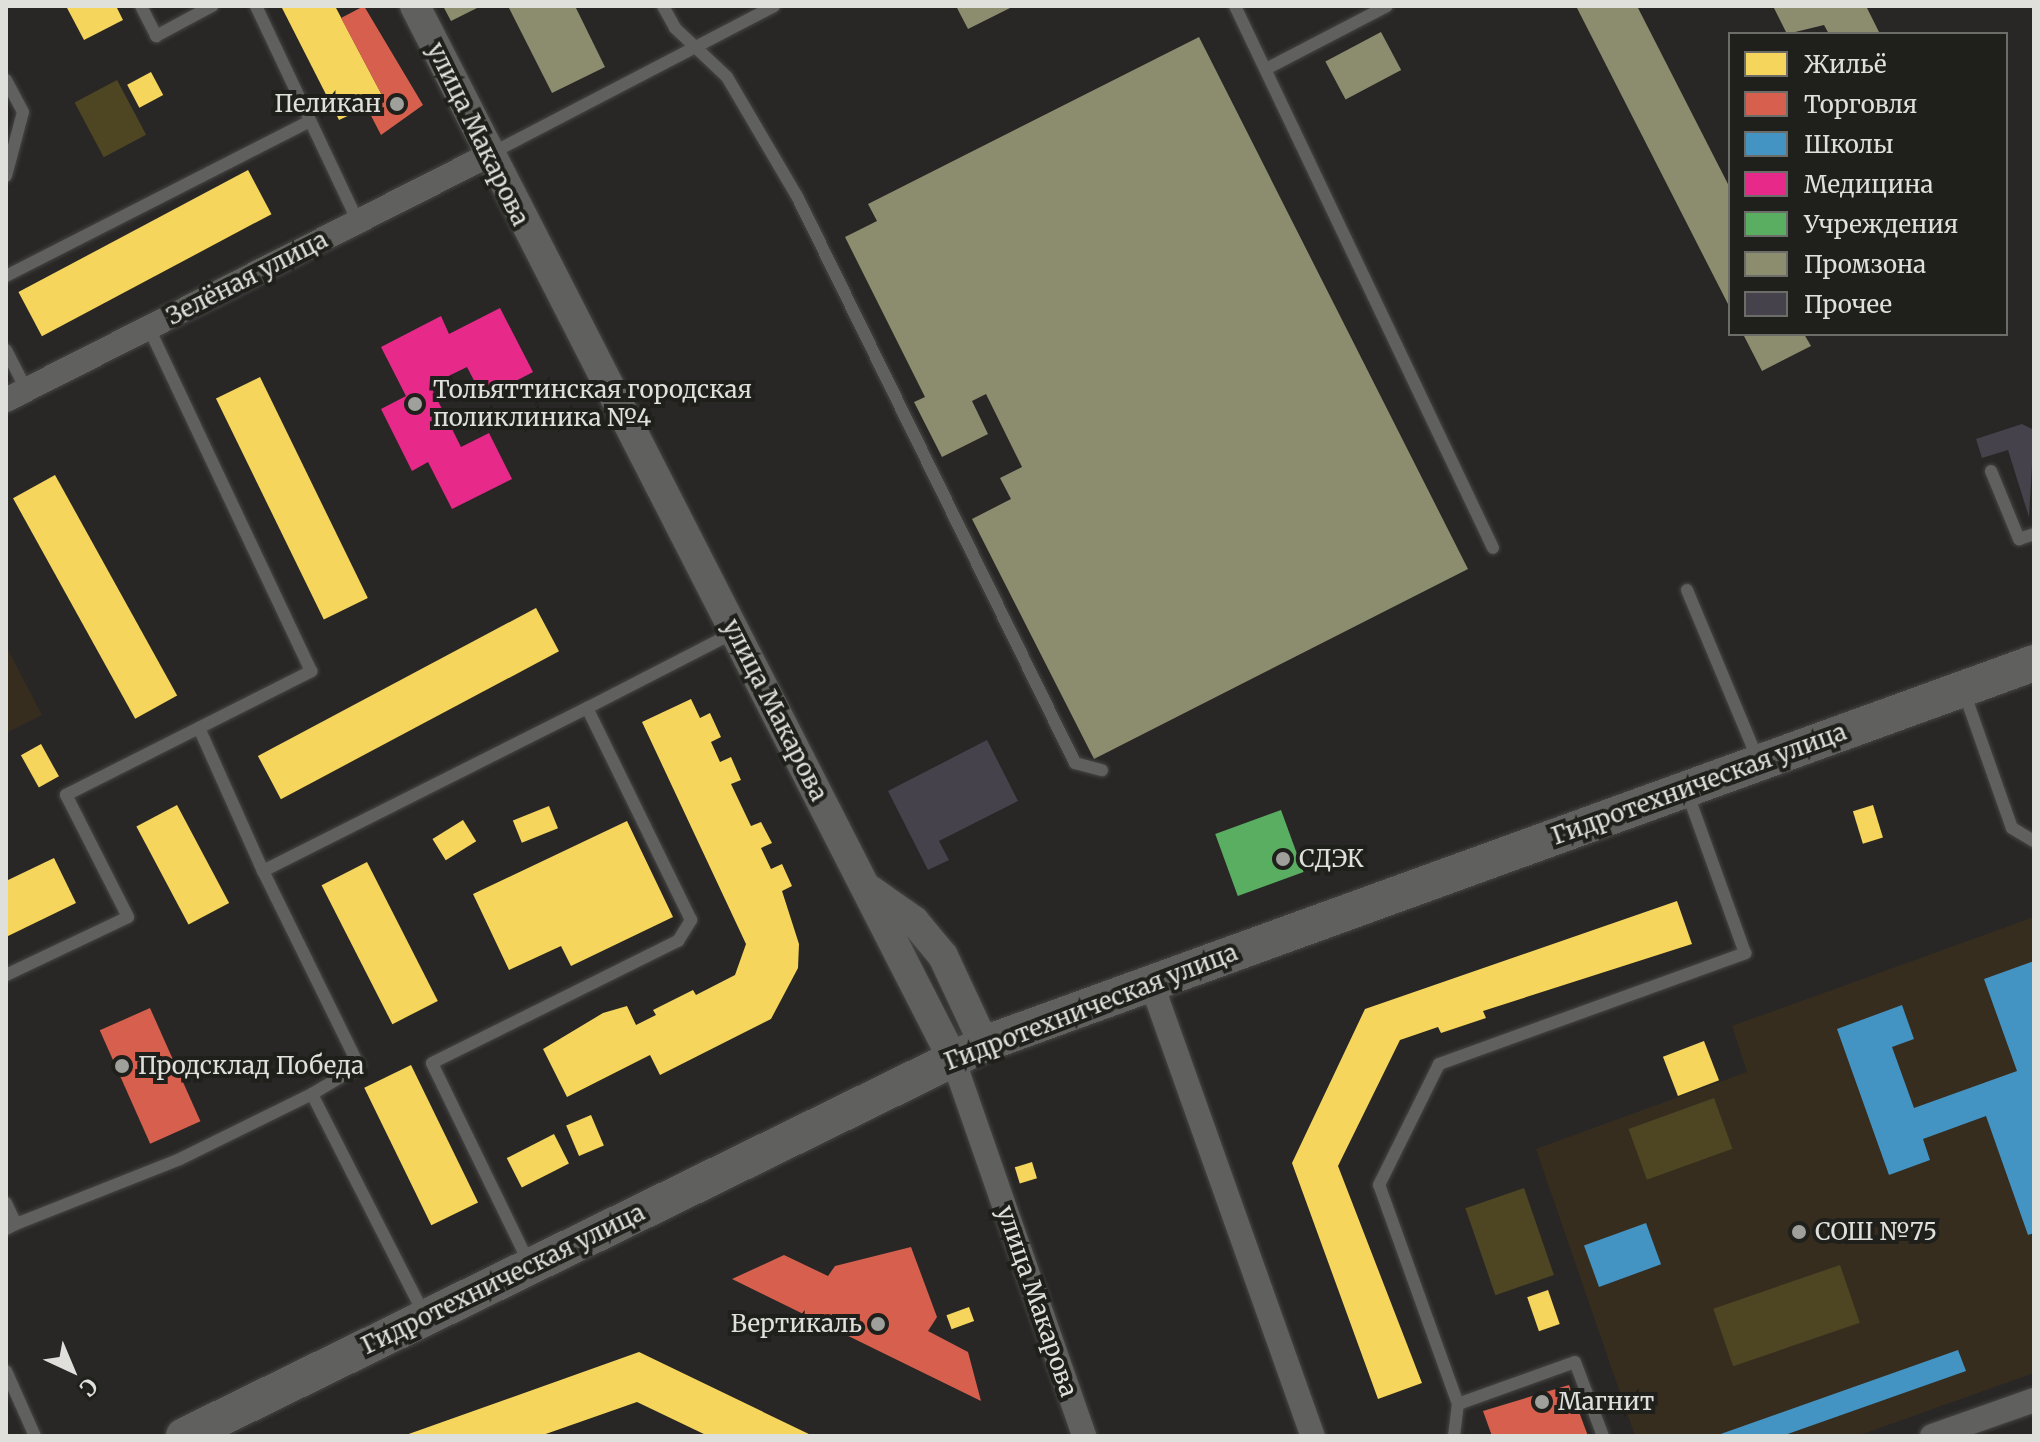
<!DOCTYPE html>
<html>
<head>
<meta charset="utf-8">
<style>
  body { margin:0 }
  #map { position:relative; width:2040px; height:1442px; overflow:hidden; background:#282725; font-family:Merriweather,serif }
  div>[style] { position:absolute }
  .education>* { inset:0; background:#362d1f }
  .green>* { inset:0; background:#4e4522; transform-origin:0 0 }
  .homes>* { inset:0; background:#f6d55c; transform-origin:0 0 }
  .shops>* { inset:0; background:#d6604d; transform-origin:0 0 }
  .schools>* { inset:0; background:#4393c3; transform-origin:0 0 }
  .health>* { inset:0; background:#e7298a }
  .public>* { inset:0; background:#5aae61; transform-origin:0 0 }
  .industry>* { inset:0; background:#8c8c6e; transform-origin:0 0 }
  .building>* { inset:0; background:#45424b }
  .roads { filter:drop-shadow(0 0 2px #464544) drop-shadow(0 0 2px #464544) }
  .service>* { height:12px; margin:-6px; padding:0 6px; transform-origin:6px; border-radius:6px; background:#60605e }
  .minor>* { height:24px; margin:-12px; padding:0 12px; transform-origin:12px; border-radius:12px; background:#60605e }
  .tertiary>* { height:30px; margin:-15px; padding:0 15px; transform-origin:15px; border-radius:15px; background:#60605e }
  .secondary>* { height:36px; margin:-18px; padding:0 18px; transform-origin:18px; border-radius:18px; background:#60605e }
  .dots>* { width:22px; height:22px; translate:-50% -50%; box-sizing:border-box; border:4px solid #1f1f1b; border-radius:50% }
  span { translate:-50% -50%; white-space:nowrap; text-align:center; line-height:1.15; -webkit-text-stroke:8px #1f1f1b; paint-order:stroke }
  .poi-label { font-size:24px; color:#dfdfdc }
  .right { translate:-100% -50%; text-align:right }
  .left { translate:0 -50%; text-align:left }
  .street-label { font-size:24px; color:#dfdfdc }
  .frame { position:absolute; inset:0; border:8px solid #dfdfdc; pointer-events:none }
  .legend { position:absolute; left:1728px; top:32px; width:280px; height:304px; box-sizing:border-box; background:#1f1f1b; border:2px solid #6c6c68; margin:0; padding:10px 14px; list-style:none; font-size:24px; color:#dfdfdc }
  .legend li { display:flex; align-items:center; gap:16px; height:40px }
  .legend b { width:40px; border:2px solid #6c6c68 }
  .north { position:absolute; left:32px; top:1330px; width:80px; height:80px; -webkit-text-stroke:6px #1f1f1b; paint-order:stroke; rotate:136deg; font-size:22px; font-weight:700; line-height:32px; text-align:center; color:#dfdfdc }
  .north::after { content:''; display:block; margin:auto; width:28px; height:36px; background:#dfdfdc; clip-path:polygon(50% 0,100% 100%,50% 72%,0 100%) }
</style>
</head>
<body>
<div id="map">
  <div class="education">
    <i style="clip-path:polygon(6px 646px,42px 715px,6px 733px)"></i>
    <i style="clip-path:polygon(2034px 917px,2034px 1373px,1857px 1436px,1635px 1436px,1536px 1149px,1747px 1072px,1732px 1026px)"></i>
  </div>
  <div class="green">
    <i style="left:117px;top:80px;width:62px;height:48px;rotate:62deg"></i>
    <i style="left:1714px;top:1098px;width:54px;height:91px;rotate:70deg"></i>
    <i style="left:1524px;top:1188px;width:92px;height:62px;rotate:71deg"></i>
    <i style="left:1840px;top:1265px;width:61px;height:134px;rotate:71deg"></i>
  </div>
  <div class="homes">
    <i style="clip-path:polygon(66px 6px,116px 6px,123px 20px,84px 40px)"></i>
    <i style="clip-path:polygon(281px 6px,335px 6px,384px 99px,339px 120px)"></i>
    <i style="left:151px;top:72px;width:26px;height:27px;rotate:62deg"></i>
    <i style="left:248px;top:170px;width:50px;height:260px;rotate:62deg"></i>
    <i style="left:260px;top:377px;width:246px;height:49px;rotate:64deg"></i>
    <i style="left:55px;top:475px;width:252px;height:48px;rotate:61deg"></i>
    <i style="left:536px;top:608px;width:49px;height:315px;rotate:62deg"></i>
    <i style="clip-path:polygon(691px 699px,700px 718px,710px 713px,721px 737px,711px 742px,720px 762px,731px 757px,741px 780px,731px 784px,751px 826px,761px 822px,772px 843px,761px 848px,771px 869px,782px 864px,792px 886px,782px 891px,799px 944px,798px 968px,771px 1019px,660px 1075px,650px 1055px,567px 1097px,543px 1049px,603px 1013px,627px 1006px,636px 1025px,656px 1015px,653px 1010px,693px 990px,696px 995px,735px 975px,746px 944px,642px 722px)"></i>
    <i style="left:41px;top:744px;width:37px;height:23px;rotate:61deg"></i>
    <i style="left:177px;top:805px;width:111px;height:46px;rotate:62deg"></i>
    <i style="left:1873px;top:805px;width:34px;height:21px;rotate:73deg"></i>
    <i style="left:549px;top:806px;width:24px;height:39px;rotate:68deg"></i>
    <i style="left:463px;top:820px;width:25px;height:36px;rotate:58deg"></i>
    <i style="clip-path:polygon(627px 821px,673px 917px,571px 966px,561px 946px,509px 970px,473px 894px)"></i>
    <i style="clip-path:polygon(54px 858px,76px 903px,6px 937px,6px 881px)"></i>
    <i style="left:367px;top:862px;width:156px;height:51px;rotate:63deg"></i>
    <i style="clip-path:polygon(1677px 901px,1692px 944px,1483px 1011px,1486px 1018px,1441px 1033px,1438px 1027px,1400px 1040px,1338px 1166px,1422px 1383px,1378px 1399px,1292px 1163px,1365px 1009px)"></i>
    <i style="left:1704px;top:1041px;width:42px;height:44px;rotate:69deg"></i>
    <i style="left:411px;top:1065px;width:153px;height:52px;rotate:64deg"></i>
    <i style="left:591px;top:1115px;width:33px;height:27px;rotate:67deg"></i>
    <i style="left:554px;top:1134px;width:33px;height:53px;rotate:63deg"></i>
    <i style="left:1032px;top:1162px;width:17px;height:18px;rotate:73deg"></i>
    <i style="left:1548px;top:1290px;width:36px;height:22px;rotate:71deg"></i>
    <i style="left:969px;top:1307px;width:15px;height:24px;rotate:70deg"></i>
    <i style="clip-path:polygon(639px 1352px,813px 1436px,708px 1436px,637px 1402px,540px 1436px,403px 1436px)"></i>
  </div>
  <div class="shops">
    <i style="clip-path:polygon(364px 6px,423px 105px,381px 135px,367px 108px,384px 99px,341px 18px)"></i>
    <i style="left:150px;top:1008px;width:124px;height:55px;rotate:66deg"></i>
    <i style="clip-path:polygon(911px 1247px,937px 1317px,928px 1331px,968px 1352px,981px 1401px,732px 1279px,784px 1255px,828px 1276px,835px 1266px)"></i>
    <i style="clip-path:polygon(1569px 1385px,1588px 1436px,1492px 1436px,1483px 1411px)"></i>
  </div>
  <div class="schools">
    <i style="clip-path:polygon(2034px 961px,2034px 1233px,2028px 1235px,1986px 1116px,1923px 1139px,1930px 1160px,1889px 1175px,1837px 1029px,1902px 1005px,1914px 1039px,1892px 1047px,1914px 1108px,2017px 1071px,1984px 979px)"></i>
    <i style="left:1646px;top:1223px;width:44px;height:66px;rotate:70deg"></i>
    <i style="clip-path:polygon(1958px 1350px,1966px 1371px,1782px 1436px,1715px 1436px)"></i>
  </div>
  <div class="health">
    <i style="clip-path:polygon(500px 308px,533px 372px,483px 398px,467px 367px,430px 385px,461px 447px,489px 433px,512px 479px,452px 509px,428px 462px,412px 471px,381px 409px,406px 396px,381px 347px,441px 316px,449px 334px)"></i>
  </div>
  <div class="public">
    <i style="left:1281px;top:810px;width:66px;height:70px;rotate:70deg"></i>
  </div>
  <div class="industry">
    <i style="clip-path:polygon(443px 6px,481px 6px,451px 21px)"></i>
    <i style="clip-path:polygon(508px 6px,575px 6px,605px 67px,552px 93px)"></i>
    <i style="clip-path:polygon(956px 6px,1014px 6px,968px 29px)"></i>
    <i style="clip-path:polygon(1576px 6px,1637px 6px,1730px 188px,1730px 308px)"></i>
    <i style="clip-path:polygon(1773px 6px,1866px 6px,1880px 34px,1829px 34px,1824px 25px,1787px 34px)"></i>
    <i style="left:1381px;top:32px;width:43px;height:63px;rotate:62deg"></i>
    <i style="clip-path:polygon(1199px 37px,1468px 569px,1094px 759px,972px 519px,1011px 499px,1000px 478px,1022px 467px,986px 394px,972px 401px,988px 434px,942px 457px,914px 402px,925px 397px,845px 237px,877px 221px,868px 204px)"></i>
    <i style="clip-path:polygon(1743px 334px,1804px 334px,1811px 346px,1762px 371px)"></i>
  </div>
  <div class="building">
    <i style="clip-path:polygon(2022px 424px,2034px 430px,2029px 517px,2008px 450px,1982px 458px,1976px 439px)"></i>
    <i style="clip-path:polygon(987px 740px,1018px 801px,939px 841px,949px 860px,928px 870px,888px 791px)"></i>
  </div>
  <div class="roads">
    <div class="service">
      <i style="left:141px;top:6px;width:34px;rotate:63deg"></i>
      <i style="left:156px;top:36px;width:64px;rotate:-28.2deg"></i>
      <i style="left:256px;top:6px;width:239px;rotate:64.7deg"></i>
      <i style="left:663px;top:6px;width:25px;rotate:61deg"></i>
      <i style="left:675px;top:28px;width:71px;rotate:43.3deg"></i>
      <i style="left:727px;top:77px;width:140px;rotate:59.6deg"></i>
      <i style="left:798px;top:198px;width:629px;rotate:63.88deg"></i>
      <i style="left:1075px;top:763px;width:28px;rotate:15deg"></i>
      <i style="left:1235px;top:6px;width:600px;rotate:64.54deg"></i>
      <i style="left:1266px;top:69px;width:136px;rotate:-27.5deg"></i>
      <i style="left:6px;top:80px;width:36px;rotate:62deg"></i>
      <i style="left:23px;top:112px;width:66px;rotate:104.9deg"></i>
      <i style="left:490px;top:154px;width:320px;rotate:-27.5deg"></i>
      <i style="left:6px;top:276px;width:341px;rotate:-27deg"></i>
      <i style="left:6px;top:350px;width:44px;rotate:62.9deg"></i>
      <i style="left:1991px;top:471px;width:74px;rotate:67.6deg"></i>
      <i style="left:2019px;top:539px;width:16px;rotate:-18deg"></i>
      <i style="left:1687px;top:590px;width:184px;rotate:67.3deg"></i>
      <i style="left:1964px;top:692px;width:144px;rotate:70.6deg"></i>
      <i style="left:2012px;top:828px;width:26px;rotate:31deg"></i>
      <i style="left:199px;top:728px;width:157px;rotate:65.9deg"></i>
      <i style="left:6px;top:975px;width:135px;rotate:-25.4deg"></i>
      <i style="left:128px;top:917px;width:137px;rotate:-116.9deg"></i>
      <i style="left:66px;top:795px;width:275px;rotate:-26.8deg"></i>
      <i style="left:311px;top:671px;width:379px;rotate:-115.3deg"></i>
      <i style="left:6px;top:1203px;width:23px;rotate:65deg"></i>
      <i style="left:16px;top:1224px;width:11px;rotate:153deg"></i>
      <i style="left:16px;top:1224px;width:176px;rotate:-21.6deg"></i>
      <i style="left:180px;top:1159px;width:147px;rotate:-26.2deg"></i>
      <i style="left:529px;top:1263px;width:222px;rotate:-115.9deg"></i>
      <i style="left:432px;top:1063px;width:275px;rotate:-26.4deg"></i>
      <i style="left:678px;top:941px;width:25px;rotate:-58deg"></i>
      <i style="left:691px;top:920px;width:236px;rotate:-116.1deg"></i>
      <i style="left:587px;top:708px;width:166px;rotate:-27.2deg"></i>
      <i style="left:425px;top:1316px;width:249px;rotate:-117deg"></i>
      <i style="left:312px;top:1094px;width:55px;rotate:-30.8deg"></i>
      <i style="left:359px;top:1066px;width:217px;rotate:-116.2deg"></i>
      <i style="left:263px;top:871px;width:363px;rotate:-26.7deg"></i>
      <i style="left:6px;top:1371px;width:71px;rotate:66deg"></i>
      <i style="left:1458px;top:1404px;width:124px;rotate:-19.7deg"></i>
      <i style="left:1575px;top:1362px;width:79px;rotate:69.3deg"></i>
      <i style="left:1454px;top:1436px;width:32px;rotate:-83deg"></i>
      <i style="left:1458px;top:1404px;width:233px;rotate:-109.8deg"></i>
      <i style="left:1379px;top:1185px;width:135px;rotate:-63.6deg"></i>
      <i style="left:1439px;top:1064px;width:326px;rotate:-19.9deg"></i>
      <i style="left:1745px;top:953px;width:171px;rotate:-109.8deg"></i>
    </div>
    <div class="minor">
      <i style="left:6px;top:400px;width:539px;rotate:-26.9deg"></i>
      <i style="left:1151px;top:982px;width:482px;rotate:70.4deg"></i>
      <i style="left:953px;top:1059px;width:399px;rotate:70.8deg"></i>
      <i style="left:1932px;top:1436px;width:108px;rotate:-19.4deg"></i>
    </div>
    <div class="tertiary">
      <i style="left:415px;top:6px;width:1182px;rotate:62.94deg"></i>
      <i style="left:870px;top:890px;width:54px;rotate:35.2deg"></i>
      <i style="left:914px;top:921px;width:45px;rotate:50.4deg"></i>
      <i style="left:943px;top:956px;width:97px;rotate:65deg"></i>
    </div>
    <div class="secondary">
      <i style="left:184px;top:1436px;width:891px;rotate:-26.1deg"></i>
      <i style="left:984px;top:1044px;width:1117px;rotate:-19.94deg"></i>
    </div>
  </div>
  <div class="dots">
    <i style="left:397px;top:104px;background:#9f9f9c"></i>
    <i style="left:415px;top:404px;background:#9f9f9c"></i>
    <i style="left:1283px;top:859px;background:#9f9f9c"></i>
    <i style="left:122px;top:1066px;background:#9f9f9c"></i>
    <i style="left:1799px;top:1232px;background:#9f9f9c"></i>
    <i style="left:878px;top:1324px;background:#9f9f9c"></i>
    <i style="left:1542px;top:1402px;background:#9f9f9c"></i>
  </div>
  <div class="poi-label">
    <span class="right" style="left:381px;top:104px">Пеликан</span>
    <span class="left" style="left:433px;top:404px">Тольяттинская городская<br>поликлиника №4</span>
    <span class="left" style="left:1299px;top:859px">СДЭК</span>
    <span class="left" style="left:138px;top:1066px">Продсклад Победа</span>
    <span class="left" style="left:1815px;top:1232px">СОШ №75</span>
    <span class="right" style="left:862px;top:1324px">Вертикаль</span>
    <span class="left" style="left:1558px;top:1402px">Магнит</span>
  </div>
  <div class="street-label">
    <span style="left:478px;top:134px;rotate:64deg">улица Макарова</span>
    <span style="left:247px;top:278px;rotate:-27deg">Зелёная улица</span>
    <span style="left:775px;top:710px;rotate:63deg">улица Макарова</span>
    <span style="left:1699px;top:784px;rotate:-20deg">Гидротехническая улица</span>
    <span style="left:1091px;top:1007px;rotate:-21deg">Гидротехническая улица</span>
    <span style="left:503px;top:1279px;rotate:-26deg">Гидротехническая улица</span>
    <span style="left:1037px;top:1301px;rotate:71deg">улица Макарова</span>
  </div>
  <div class="frame"></div>
  <ul class="legend">
  <li><b style="height:22px;background:#f6d55c"></b>Жильё</li>
  <li><b style="height:22px;background:#d6604d"></b>Торговля</li>
  <li><b style="height:22px;background:#4393c3"></b>Школы</li>
  <li><b style="height:22px;background:#e7298a"></b>Медицина</li>
  <li><b style="height:22px;background:#5aae61"></b>Учреждения</li>
  <li><b style="height:22px;background:#8c8c6e"></b>Промзона</li>
  <li><b style="height:22px;background:#45424b"></b>Прочее</li>
  </ul>
  <div class="north">С</div>
</div>
</body>
</html>
